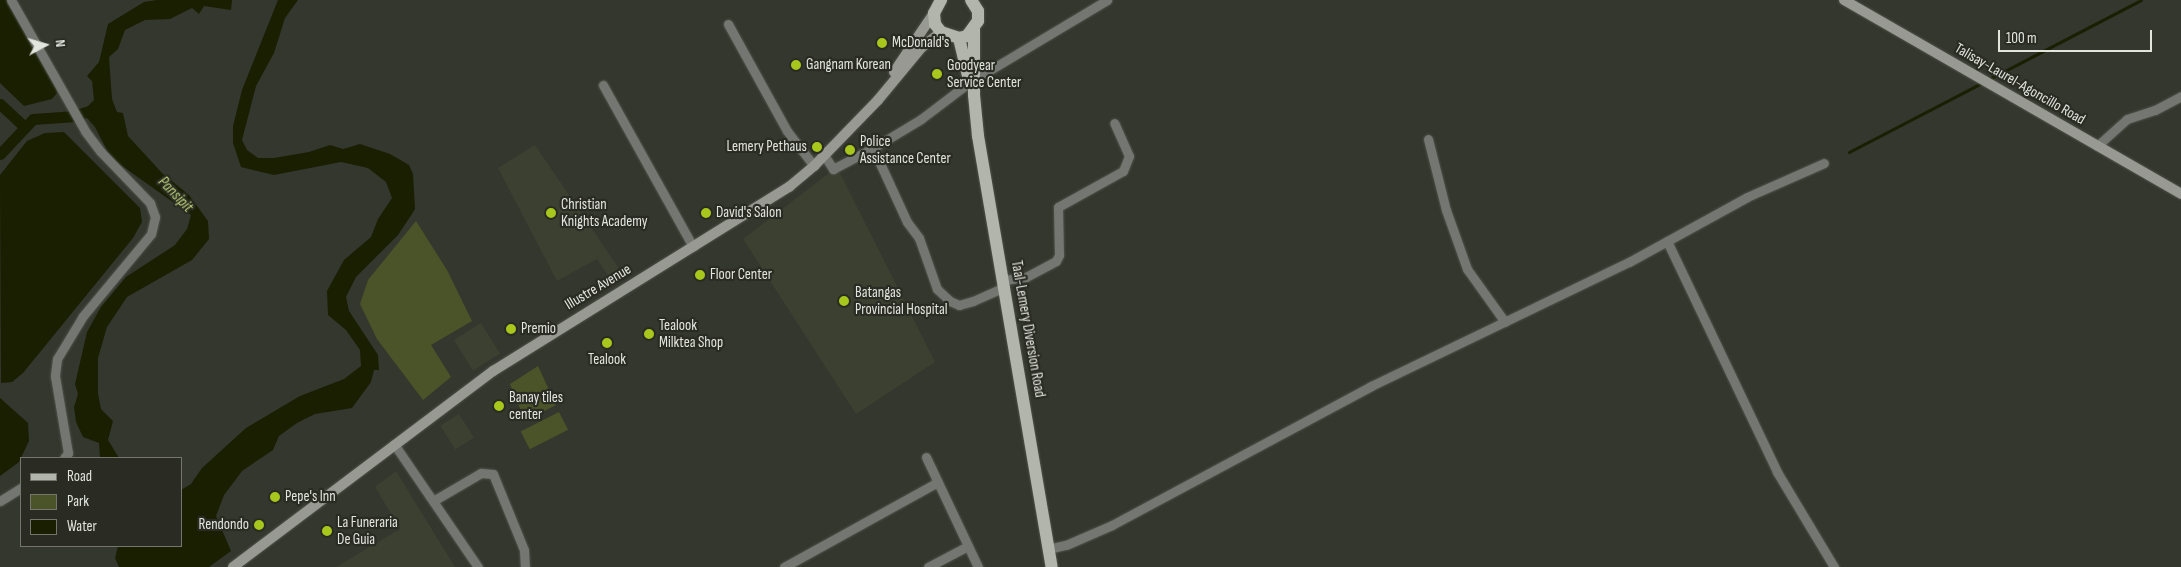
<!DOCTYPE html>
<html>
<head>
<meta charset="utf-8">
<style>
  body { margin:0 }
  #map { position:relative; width:2181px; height:567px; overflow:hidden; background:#34372e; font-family:"Sofia Sans Condensed",sans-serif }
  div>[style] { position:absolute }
  .built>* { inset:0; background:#3b4031; transform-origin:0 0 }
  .green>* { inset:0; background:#4a5428; transform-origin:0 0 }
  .water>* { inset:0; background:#191f00 }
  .stream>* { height:3px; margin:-1.5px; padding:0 1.5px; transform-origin:1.5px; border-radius:1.5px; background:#191f00 }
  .canal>* { height:11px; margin:-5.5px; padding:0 5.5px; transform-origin:5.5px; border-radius:5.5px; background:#191f00 }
  .roads { filter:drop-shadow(0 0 1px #50534a) drop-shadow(0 0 1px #50534a) }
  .minor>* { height:9px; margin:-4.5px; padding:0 4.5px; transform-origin:4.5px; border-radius:4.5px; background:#747671 }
  .secondary>* { height:10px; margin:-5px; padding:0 5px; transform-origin:5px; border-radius:5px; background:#979992 }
  .primary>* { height:12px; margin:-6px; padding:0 6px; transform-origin:6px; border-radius:6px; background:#b2b5ac }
  .dots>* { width:14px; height:14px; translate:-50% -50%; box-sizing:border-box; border:2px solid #2a2c24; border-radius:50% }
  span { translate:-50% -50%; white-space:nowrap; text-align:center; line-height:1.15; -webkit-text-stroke:4.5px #2a2c24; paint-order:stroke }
  .poi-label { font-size:15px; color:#e2e4de }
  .left { translate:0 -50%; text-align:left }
  .right { translate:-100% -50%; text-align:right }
  .street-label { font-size:15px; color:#e2e4de }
  .water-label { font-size:16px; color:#bfd57a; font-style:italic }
  .legend { position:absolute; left:20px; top:457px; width:162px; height:90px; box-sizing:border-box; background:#2a2c24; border:1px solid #74766e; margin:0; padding:6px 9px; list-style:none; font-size:15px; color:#e2e4de }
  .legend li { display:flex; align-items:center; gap:10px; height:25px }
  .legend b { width:25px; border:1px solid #74766e }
  .north { position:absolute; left:20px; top:20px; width:50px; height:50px; -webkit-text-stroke:4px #2a2c24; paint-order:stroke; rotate:84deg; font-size:14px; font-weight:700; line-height:20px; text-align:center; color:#e2e4de }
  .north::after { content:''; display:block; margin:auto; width:18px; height:22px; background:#e2e4de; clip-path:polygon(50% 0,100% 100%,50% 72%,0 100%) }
  .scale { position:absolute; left:1998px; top:30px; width:154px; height:22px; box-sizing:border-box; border:2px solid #e2e4de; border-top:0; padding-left:6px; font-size:15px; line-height:18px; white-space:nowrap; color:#e2e4de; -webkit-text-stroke:4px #2a2c24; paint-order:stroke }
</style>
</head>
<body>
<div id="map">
  <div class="built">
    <i style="clip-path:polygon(535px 145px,622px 273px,611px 280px,597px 259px,557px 281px,498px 168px)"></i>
    <i style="clip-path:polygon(837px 167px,935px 362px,856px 414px,743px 239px)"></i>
    <i style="left:481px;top:323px;width:36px;height:32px;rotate:58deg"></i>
    <i style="left:459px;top:414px;width:28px;height:22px;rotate:58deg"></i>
    <i style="clip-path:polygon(396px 471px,455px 567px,336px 567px,400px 529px,375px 487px)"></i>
  </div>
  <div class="green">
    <i style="clip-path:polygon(416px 221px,447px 270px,472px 321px,431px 345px,451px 377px,423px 400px,377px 339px,360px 304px,368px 280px)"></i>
    <i style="clip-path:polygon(538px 366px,556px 405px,525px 421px,510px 384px)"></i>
    <i style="left:559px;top:412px;width:20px;height:43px;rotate:63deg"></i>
  </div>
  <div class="water">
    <i style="clip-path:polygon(0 0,8px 0,55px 83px,57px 93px,52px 99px,24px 106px,0 83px)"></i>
    <i style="clip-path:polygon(157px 0,232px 0,231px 10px,204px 6px,199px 14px,192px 8px,170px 19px,145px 20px,125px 30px,118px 49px,109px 57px,112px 99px,117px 112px,123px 113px,128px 136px,162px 173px,189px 195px,208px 221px,209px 239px,192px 260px,127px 297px,107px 327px,98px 358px,98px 394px,101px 409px,113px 421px,108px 440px,119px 458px,100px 458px,99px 443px,83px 437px,76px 422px,74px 407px,78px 394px,75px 384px,87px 332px,101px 307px,126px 277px,175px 245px,187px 229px,191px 215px,111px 158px,95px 127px,82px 112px,94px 100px,92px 81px,87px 76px,99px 62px,108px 24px,144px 2px)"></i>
    <i style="clip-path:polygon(278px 0,298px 0,285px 18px,274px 53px,256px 86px,242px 140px,247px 150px,258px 158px,274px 158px,309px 152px,330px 145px,343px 149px,360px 144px,390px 154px,409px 165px,413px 174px,415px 209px,412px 214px,398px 235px,356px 277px,346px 297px,349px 311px,378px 355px,379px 370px,374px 370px,371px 382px,352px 408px,315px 414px,297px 423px,279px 436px,273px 450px,242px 471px,224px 495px,216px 516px,231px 551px,209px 567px,119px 567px,115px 558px,118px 546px,181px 546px,181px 490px,191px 484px,202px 468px,246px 428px,300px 396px,344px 379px,361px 366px,360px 350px,346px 330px,328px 315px,327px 291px,344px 260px,371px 237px,378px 219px,392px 198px,386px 182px,368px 168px,341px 162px,274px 175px,241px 167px,233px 143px,233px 126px,242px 90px)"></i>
    <i style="clip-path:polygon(64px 132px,140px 208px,142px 222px,133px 238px,23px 373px,12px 382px,1px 383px,0 175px,27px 141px,45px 133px)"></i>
    <i style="clip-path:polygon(0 398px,28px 423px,29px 441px,19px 462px,0 476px)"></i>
  </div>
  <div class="stream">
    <i style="left:1849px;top:152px;width:329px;rotate:-27.5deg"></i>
  </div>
  <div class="canal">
    <i style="left:0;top:104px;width:33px;rotate:43deg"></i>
    <i style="left:0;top:154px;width:48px;rotate:-46.7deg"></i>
    <i style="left:33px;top:119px;width:39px;rotate:-4deg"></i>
    <i style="left:72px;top:116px;width:25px;rotate:-16deg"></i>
  </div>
  <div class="roads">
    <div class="minor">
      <i style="left:11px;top:0;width:150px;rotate:60.5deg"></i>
      <i style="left:85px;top:131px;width:26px;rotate:53deg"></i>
      <i style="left:101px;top:152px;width:71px;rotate:46.1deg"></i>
      <i style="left:150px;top:203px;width:15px;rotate:70deg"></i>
      <i style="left:155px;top:217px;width:17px;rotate:103deg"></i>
      <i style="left:151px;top:234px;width:107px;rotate:129.7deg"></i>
      <i style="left:83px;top:316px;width:50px;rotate:121.2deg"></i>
      <i style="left:57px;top:359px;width:17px;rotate:97deg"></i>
      <i style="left:55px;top:376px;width:78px;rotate:80.4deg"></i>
      <i style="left:68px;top:453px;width:6px;rotate:129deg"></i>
      <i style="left:728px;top:24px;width:122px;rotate:61.1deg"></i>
      <i style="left:787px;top:131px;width:44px;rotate:52.4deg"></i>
      <i style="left:603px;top:85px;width:185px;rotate:60.9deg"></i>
      <i style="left:1428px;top:139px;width:73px;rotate:75.8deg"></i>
      <i style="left:1446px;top:210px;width:63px;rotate:70.4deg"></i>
      <i style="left:1467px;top:269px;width:65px;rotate:54.4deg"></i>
      <i style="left:2097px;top:146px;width:40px;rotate:-42deg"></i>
      <i style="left:2127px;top:119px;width:29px;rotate:-18deg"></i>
      <i style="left:2155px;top:110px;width:30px;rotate:-28deg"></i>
      <i style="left:873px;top:148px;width:56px;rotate:-31.1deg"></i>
      <i style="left:921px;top:119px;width:61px;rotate:-37.1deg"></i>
      <i style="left:970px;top:82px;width:160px;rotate:-30.9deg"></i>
      <i style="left:824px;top:155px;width:17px;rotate:57deg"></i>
      <i style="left:833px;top:169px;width:45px;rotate:-27.7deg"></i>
      <i style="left:873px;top:148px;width:81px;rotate:65.3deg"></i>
      <i style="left:907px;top:222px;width:20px;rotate:53deg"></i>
      <i style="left:919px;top:238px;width:54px;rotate:70.6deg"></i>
      <i style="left:937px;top:289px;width:18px;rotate:43deg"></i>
      <i style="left:950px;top:301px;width:10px;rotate:24deg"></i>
      <i style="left:959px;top:305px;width:15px;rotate:-16deg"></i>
      <i style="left:973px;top:301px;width:35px;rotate:-24deg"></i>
      <i style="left:1667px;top:241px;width:256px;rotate:64.5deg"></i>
      <i style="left:1777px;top:472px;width:111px;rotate:59deg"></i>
      <i style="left:1004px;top:280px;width:22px;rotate:-8deg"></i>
      <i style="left:1026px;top:277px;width:34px;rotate:-28deg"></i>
      <i style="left:1056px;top:261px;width:7px;rotate:-63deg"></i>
      <i style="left:1059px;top:255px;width:48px;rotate:-91.2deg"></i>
      <i style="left:1058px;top:207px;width:74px;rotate:-29deg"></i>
      <i style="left:1123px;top:171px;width:16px;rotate:-68deg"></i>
      <i style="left:1129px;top:156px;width:36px;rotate:-114deg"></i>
      <i style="left:394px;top:444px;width:149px;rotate:55.7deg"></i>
      <i style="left:926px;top:457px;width:122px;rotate:64.7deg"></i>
      <i style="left:0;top:501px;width:25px;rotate:-32deg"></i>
      <i style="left:433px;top:501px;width:56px;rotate:-30.3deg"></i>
      <i style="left:481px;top:473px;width:12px;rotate:5deg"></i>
      <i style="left:493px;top:474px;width:82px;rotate:67.8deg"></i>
      <i style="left:524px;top:550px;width:17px;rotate:87deg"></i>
      <i style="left:1048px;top:549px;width:18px;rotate:-13deg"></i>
      <i style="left:1066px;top:545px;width:50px;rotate:-23.5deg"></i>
      <i style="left:1112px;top:525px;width:294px;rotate:-28.2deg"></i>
      <i style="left:1371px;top:386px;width:286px;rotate:-25.7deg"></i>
      <i style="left:1629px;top:262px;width:135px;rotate:-28.8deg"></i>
      <i style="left:1747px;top:197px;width:84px;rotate:-23.8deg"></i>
      <i style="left:784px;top:567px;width:174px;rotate:-28.9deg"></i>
      <i style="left:928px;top:567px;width:45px;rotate:-27.7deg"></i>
    </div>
    <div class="secondary">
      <i style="left:1844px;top:0;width:389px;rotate:29.9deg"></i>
      <i style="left:894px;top:72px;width:71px;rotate:-55.9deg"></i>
      <i style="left:233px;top:567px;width:326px;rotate:-37deg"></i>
      <i style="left:493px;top:371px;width:349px;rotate:-31.9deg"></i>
      <i style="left:789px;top:187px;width:33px;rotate:-40deg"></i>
      <i style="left:814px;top:166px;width:92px;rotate:-45.9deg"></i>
      <i style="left:878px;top:100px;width:69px;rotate:-50.3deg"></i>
      <i style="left:922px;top:47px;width:24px;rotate:-38deg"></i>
    </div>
    <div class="primary">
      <i style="left:941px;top:0;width:15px;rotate:118deg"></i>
      <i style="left:934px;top:13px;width:11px;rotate:85deg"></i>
      <i style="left:935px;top:24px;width:10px;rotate:53deg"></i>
      <i style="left:941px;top:32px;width:19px;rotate:18deg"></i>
      <i style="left:959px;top:38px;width:8px;rotate:-14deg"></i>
      <i style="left:967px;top:36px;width:19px;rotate:-54deg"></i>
      <i style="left:978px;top:21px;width:10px;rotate:-90deg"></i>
      <i style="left:978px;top:11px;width:13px;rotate:-122deg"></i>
      <i style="left:974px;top:29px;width:66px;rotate:90deg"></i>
      <i style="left:974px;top:95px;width:41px;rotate:84.4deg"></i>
      <i style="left:978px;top:136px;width:437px;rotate:80.3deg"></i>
      <i style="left:959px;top:38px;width:43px;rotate:76.6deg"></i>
    </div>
  </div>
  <div class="dots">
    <i style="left:882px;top:43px;background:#a8c71c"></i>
    <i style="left:796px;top:65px;background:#a8c71c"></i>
    <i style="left:937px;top:74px;background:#a8c71c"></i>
    <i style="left:817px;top:147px;background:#a8c71c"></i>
    <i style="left:850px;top:150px;background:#a8c71c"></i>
    <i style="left:551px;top:213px;background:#a8c71c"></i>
    <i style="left:706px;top:213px;background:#a8c71c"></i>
    <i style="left:700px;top:275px;background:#a8c71c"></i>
    <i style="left:844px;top:301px;background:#a8c71c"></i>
    <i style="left:511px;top:329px;background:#a8c71c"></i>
    <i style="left:649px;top:334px;background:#a8c71c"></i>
    <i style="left:607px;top:343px;background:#a8c71c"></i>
    <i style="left:499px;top:406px;background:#a8c71c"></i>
    <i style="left:275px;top:497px;background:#a8c71c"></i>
    <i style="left:259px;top:525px;background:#a8c71c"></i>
    <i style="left:327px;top:531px;background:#a8c71c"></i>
  </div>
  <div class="poi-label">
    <span class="left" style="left:892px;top:43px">McDonald's</span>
    <span class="left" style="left:806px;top:65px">Gangnam Korean</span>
    <span class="left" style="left:947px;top:74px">Goodyear<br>Service Center</span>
    <span class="left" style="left:860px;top:150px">Police<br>Assistance Center</span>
    <span class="right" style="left:807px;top:147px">Lemery Pethaus</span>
    <span class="left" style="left:561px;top:213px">Christian<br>Knights Academy</span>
    <span class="left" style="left:716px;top:213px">David's Salon</span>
    <span class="left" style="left:710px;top:275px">Floor Center</span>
    <span class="left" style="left:855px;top:301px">Batangas<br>Provincial Hospital</span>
    <span class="left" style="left:659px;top:334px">Tealook<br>Milktea Shop</span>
    <span class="left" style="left:521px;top:329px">Premio</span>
    <span style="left:607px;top:360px">Tealook</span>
    <span class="left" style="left:509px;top:406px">Banay tiles<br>center</span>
    <span class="left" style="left:285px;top:497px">Pepe's Inn</span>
    <span class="left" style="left:337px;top:531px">La Funeraria<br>De Guia</span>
    <span class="right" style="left:249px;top:525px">Rendondo</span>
  </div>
  <div class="street-label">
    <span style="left:2020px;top:84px;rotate:30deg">Talisay-Laurel-Agoncillo Road</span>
    <span style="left:598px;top:287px;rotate:-31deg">Illustre Avenue</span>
    <span style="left:1028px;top:329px;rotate:80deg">Taal-Lemery Diversion Road</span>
  </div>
  <div class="water-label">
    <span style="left:175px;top:195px;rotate:46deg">Pansipit</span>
  </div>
  <ul class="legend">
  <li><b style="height:6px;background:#b2b5ac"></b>Road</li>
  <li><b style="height:14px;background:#4a5428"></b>Park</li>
  <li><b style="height:14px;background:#191f00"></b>Water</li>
  </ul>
  <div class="north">N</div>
  <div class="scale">100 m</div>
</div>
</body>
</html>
